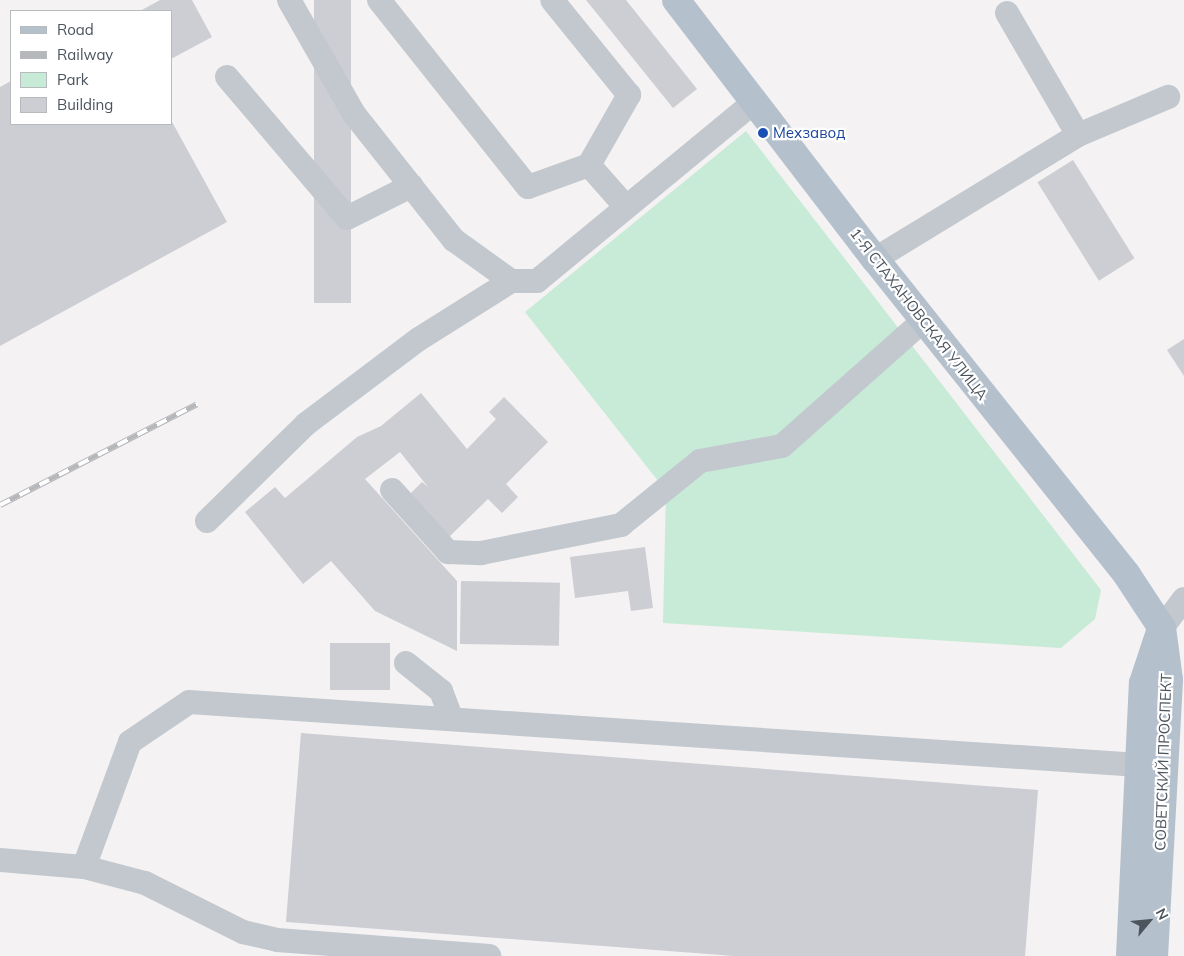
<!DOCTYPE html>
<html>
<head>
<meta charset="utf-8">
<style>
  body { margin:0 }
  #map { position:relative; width:1184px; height:956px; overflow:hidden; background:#f4f2f2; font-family:Mulish,sans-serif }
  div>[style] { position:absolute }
  .green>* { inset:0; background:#c7ebd7 }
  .building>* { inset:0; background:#cdced3; transform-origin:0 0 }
  .minor>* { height:24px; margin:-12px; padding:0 12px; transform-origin:12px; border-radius:12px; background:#c2c8ce }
  .major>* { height:28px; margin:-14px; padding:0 14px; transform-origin:14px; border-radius:14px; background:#b5c0cd }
  .rail>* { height:5.5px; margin-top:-2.75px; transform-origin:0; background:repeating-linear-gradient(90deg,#fff 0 11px,#b5b7bb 0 22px); box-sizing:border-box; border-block:1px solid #b5b7bb }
  .dots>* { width:14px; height:14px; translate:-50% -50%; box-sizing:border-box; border:2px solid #fff; border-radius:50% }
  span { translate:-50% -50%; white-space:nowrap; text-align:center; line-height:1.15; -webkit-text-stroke:4.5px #fff; paint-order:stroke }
  .transit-label { font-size:15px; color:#164399 }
  .left { translate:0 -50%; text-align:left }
  .street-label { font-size:15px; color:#4c545d }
  .legend { position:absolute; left:10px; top:10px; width:162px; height:115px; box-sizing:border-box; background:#fff; border:1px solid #b7bbbe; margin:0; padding:6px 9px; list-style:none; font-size:15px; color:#4c545d }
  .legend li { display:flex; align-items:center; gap:10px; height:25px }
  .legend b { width:25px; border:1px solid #b7bbbe }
  .north { position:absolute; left:1124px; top:896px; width:50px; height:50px; -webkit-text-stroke:4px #fff; paint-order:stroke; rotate:62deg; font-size:14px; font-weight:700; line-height:20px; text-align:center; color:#4c545d }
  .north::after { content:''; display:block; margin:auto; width:18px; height:22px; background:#4c545d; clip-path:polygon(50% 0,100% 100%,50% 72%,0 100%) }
</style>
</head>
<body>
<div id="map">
  <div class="green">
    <i style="clip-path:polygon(746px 131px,1101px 590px,1095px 619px,1061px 648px,663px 623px,666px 491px,525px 312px)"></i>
  </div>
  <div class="building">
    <i style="clip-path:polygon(160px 0,192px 0,212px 37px,171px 59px,171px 11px,140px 11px)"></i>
    <i style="left:314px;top:0;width:37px;height:303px"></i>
    <i style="clip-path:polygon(586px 0,626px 0,697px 89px,673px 108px)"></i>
    <i style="clip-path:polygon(11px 81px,11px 124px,171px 124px,171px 120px,227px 222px,0 346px,0 87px)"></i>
    <i style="left:1073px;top:160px;width:116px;height:42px;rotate:58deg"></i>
    <i style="clip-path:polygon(1184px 339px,1184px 376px,1167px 350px)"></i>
    <i style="clip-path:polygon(421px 393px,467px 449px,496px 419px,489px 412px,504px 397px,548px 442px,506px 484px,518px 497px,502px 513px,488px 499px,447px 539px,407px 497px,422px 482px,428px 487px,400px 452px,365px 479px,457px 581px,457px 651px,375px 611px,331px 561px,303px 584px,245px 512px,275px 487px,285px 498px,357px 437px,381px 426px)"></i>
    <i style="clip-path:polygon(645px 547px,653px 608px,631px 611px,628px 591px,575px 598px,570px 557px)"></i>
    <i style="left:461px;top:581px;width:99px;height:63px;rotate:1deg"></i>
    <i style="left:330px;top:643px;width:60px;height:47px"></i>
    <i style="clip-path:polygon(301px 733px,1038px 790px,1025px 956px,734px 956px,286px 922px)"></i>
  </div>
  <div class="minor">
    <i style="left:289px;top:0;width:131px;rotate:60.3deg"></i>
    <i style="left:354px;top:114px;width:161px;rotate:51.6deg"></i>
    <i style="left:454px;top:240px;width:70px;rotate:35.7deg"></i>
    <i style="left:511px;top:281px;width:26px"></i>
    <i style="left:537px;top:281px;width:281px;rotate:-39.5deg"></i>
    <i style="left:379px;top:0;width:239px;rotate:51.5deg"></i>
    <i style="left:528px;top:187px;width:65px;rotate:-19.8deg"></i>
    <i style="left:589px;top:165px;width:81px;rotate:-60.3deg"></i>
    <i style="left:629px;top:95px;width:122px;rotate:-129deg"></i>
    <i style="left:1007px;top:13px;width:141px;rotate:59.8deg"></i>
    <i style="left:227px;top:77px;width:185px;rotate:49.6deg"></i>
    <i style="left:347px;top:218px;width:72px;rotate:-26.6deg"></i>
    <i style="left:589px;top:165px;width:56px;rotate:48.6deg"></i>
    <i style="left:875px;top:259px;width:238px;rotate:-31.4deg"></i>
    <i style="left:1078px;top:135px;width:98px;rotate:-22.9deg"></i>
    <i style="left:392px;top:490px;width:84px;rotate:47.9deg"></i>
    <i style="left:448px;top:552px;width:33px;rotate:2deg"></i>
    <i style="left:481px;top:553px;width:143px;rotate:-11.3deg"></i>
    <i style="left:621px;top:525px;width:102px;rotate:-39deg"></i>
    <i style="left:700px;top:461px;width:83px;rotate:-10.4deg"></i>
    <i style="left:782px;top:446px;width:190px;rotate:-41.6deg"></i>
    <i style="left:207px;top:521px;width:139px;rotate:-44.4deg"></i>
    <i style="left:306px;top:424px;width:141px;rotate:-37deg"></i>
    <i style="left:419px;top:339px;width:109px;rotate:-32.2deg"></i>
    <i style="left:1162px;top:628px;width:36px;rotate:-53deg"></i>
    <i style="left:406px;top:663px;width:45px;rotate:38.7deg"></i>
    <i style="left:441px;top:691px;width:30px;rotate:69deg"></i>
    <i style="left:0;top:860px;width:84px;rotate:4.8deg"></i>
    <i style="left:84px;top:867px;width:63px;rotate:14.7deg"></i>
    <i style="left:145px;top:883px;width:110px;rotate:26.6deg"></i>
    <i style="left:243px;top:932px;width:35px;rotate:13deg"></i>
    <i style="left:277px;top:940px;width:213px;rotate:4.3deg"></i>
    <i style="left:84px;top:867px;width:133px;rotate:-69.8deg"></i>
    <i style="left:130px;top:742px;width:71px;rotate:-34.1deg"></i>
    <i style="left:189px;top:702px;width:952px;rotate:3.79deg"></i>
  </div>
  <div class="major">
    <i style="left:676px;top:0;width:327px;rotate:52.5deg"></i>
    <i style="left:875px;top:259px;width:404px;rotate:51.4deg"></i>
    <i style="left:1127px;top:575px;width:64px;rotate:56.6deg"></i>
    <i style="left:1162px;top:628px;width:52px;rotate:82.3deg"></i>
    <i style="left:1169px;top:680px;width:276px;rotate:93.1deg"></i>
    <i style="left:1130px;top:956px;width:273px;rotate:-87.3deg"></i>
    <i style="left:1143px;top:683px;width:54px;rotate:-71.6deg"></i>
  </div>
  <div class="rail">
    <i style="left:0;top:505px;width:221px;rotate:-27.1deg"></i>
  </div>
  <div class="dots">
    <i style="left:763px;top:133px;background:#1a4fb4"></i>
  </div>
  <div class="transit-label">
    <span class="left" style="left:773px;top:133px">Мехзавод</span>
  </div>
  <div class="street-label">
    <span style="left:919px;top:314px;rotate:52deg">1-Я СТАХАНОВСКАЯ УЛИЦА</span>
    <span style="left:1163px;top:762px;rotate:-88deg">СОВЕТСКИЙ ПРОСПЕКТ</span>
  </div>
  <ul class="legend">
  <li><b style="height:6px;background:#b5c0cd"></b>Road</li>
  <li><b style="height:6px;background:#b5b7bb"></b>Railway</li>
  <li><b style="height:14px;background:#c7ebd7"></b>Park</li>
  <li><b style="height:14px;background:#cdced3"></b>Building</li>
  </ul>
  <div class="north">N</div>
</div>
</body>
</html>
